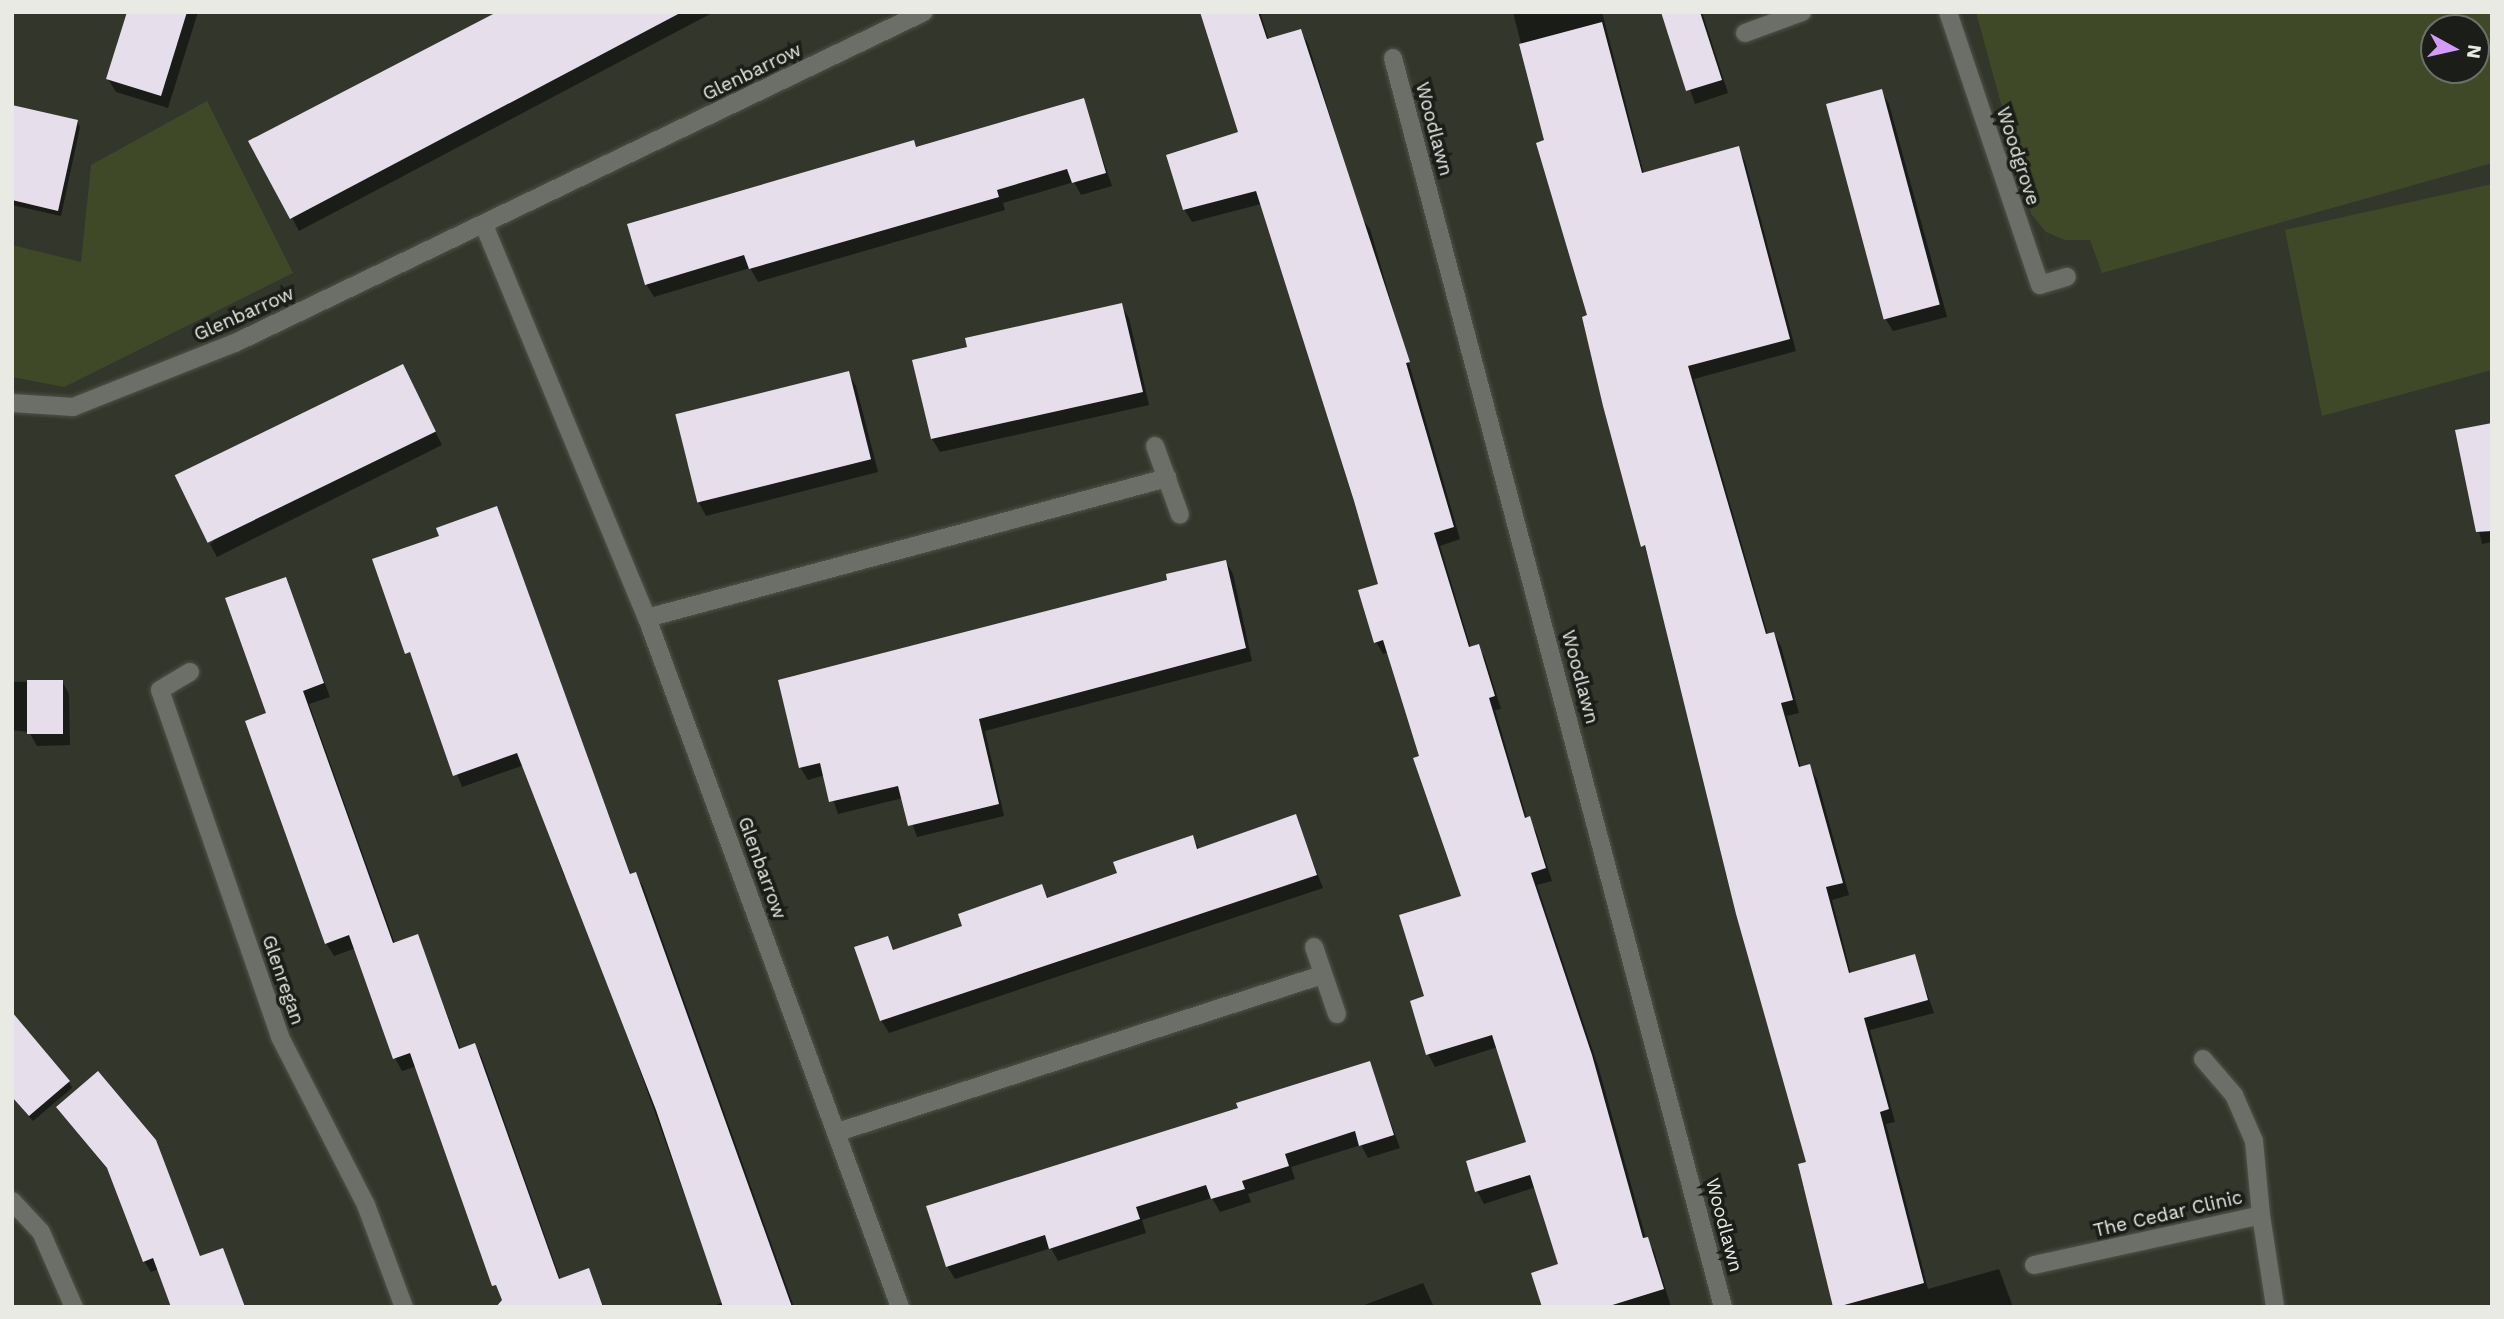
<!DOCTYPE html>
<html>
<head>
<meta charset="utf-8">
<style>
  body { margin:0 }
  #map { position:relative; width:2504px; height:1319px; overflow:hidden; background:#32362b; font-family:"Work Sans",sans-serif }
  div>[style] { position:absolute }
  .green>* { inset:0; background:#3f4928 }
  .shadow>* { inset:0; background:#0007 }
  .building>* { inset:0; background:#e6deeb; transform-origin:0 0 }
  .roads { filter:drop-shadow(0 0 2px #4f5348) drop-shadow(0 0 2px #4f5348) }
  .service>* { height:18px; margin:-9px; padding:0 9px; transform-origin:9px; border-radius:9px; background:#6c6e68 }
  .minor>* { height:18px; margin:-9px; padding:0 9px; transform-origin:9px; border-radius:9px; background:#6c6e68 }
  span { translate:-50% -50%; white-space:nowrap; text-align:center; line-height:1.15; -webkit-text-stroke:7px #1b1d18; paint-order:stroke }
  .street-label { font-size:19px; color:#e8eae3 }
  .frame { position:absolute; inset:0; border:14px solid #e8eae3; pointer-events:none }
  .north { position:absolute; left:2420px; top:14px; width:70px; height:70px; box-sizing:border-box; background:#1b1d18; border:2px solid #6d6f69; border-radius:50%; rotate:98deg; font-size:19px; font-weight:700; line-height:28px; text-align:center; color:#e8eae3 }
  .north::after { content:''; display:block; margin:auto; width:24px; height:32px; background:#d59bfb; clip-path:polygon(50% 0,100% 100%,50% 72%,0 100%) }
</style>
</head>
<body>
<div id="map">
  <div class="green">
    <i style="clip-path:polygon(evenodd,1976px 12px,2492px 12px,2492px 163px,2102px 273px,2090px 240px,2065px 240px,2046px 232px,2031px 214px,1976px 12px,2434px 28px,2476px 28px,2476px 70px,2434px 70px,2434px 28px)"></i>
    <i style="clip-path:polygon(207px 101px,293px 273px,64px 387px,12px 377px,12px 245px,81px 262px,91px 165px)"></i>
    <i style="clip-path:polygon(2492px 184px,2492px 370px,2322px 416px,2285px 230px)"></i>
  </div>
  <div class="shadow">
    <i style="clip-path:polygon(128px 12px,198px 12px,168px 108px,116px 92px,108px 79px)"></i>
    <i style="clip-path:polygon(499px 12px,714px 12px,299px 231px,251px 142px)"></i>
    <i style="clip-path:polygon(1212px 12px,1260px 12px,1269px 40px,1300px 31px,1308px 43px,1361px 217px,1370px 229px,1460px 539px,1440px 546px,1471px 648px,1478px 646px,1485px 658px,1501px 709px,1495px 710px,1527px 819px,1536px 831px,1552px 881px,1537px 885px,1599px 1069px,1646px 1239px,1654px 1251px,1671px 1307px,1544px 1307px,1561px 1266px,1536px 1187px,1484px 1204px,1477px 1191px,1528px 1144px,1498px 1047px,1435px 1067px,1428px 1054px,1426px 997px,1463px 897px,1389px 652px,1383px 654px,1376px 642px,1380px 585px,1261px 204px,1192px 222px,1184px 209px,1240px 133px)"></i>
    <i style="clip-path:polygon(1513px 12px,1602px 12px,1644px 174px,1738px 148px,1745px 161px,1796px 351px,1694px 379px,1768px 635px,1774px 634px,1781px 646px,1799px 713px,1787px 716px,1801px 768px,1809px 766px,1817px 779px,1849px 895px,1832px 900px,1851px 974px,1914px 956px,1934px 1013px,1870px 1030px,1895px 1122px,1886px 1124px,1928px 1289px,1999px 1269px,2013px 1307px,1836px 1307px,1809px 1163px,1673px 661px,1677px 660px,1604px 405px,1590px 316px)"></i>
    <i style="clip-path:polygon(1663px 12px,1702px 12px,1728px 93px,1695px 104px)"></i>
    <i style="clip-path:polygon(1881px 91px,1889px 104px,1947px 317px,1893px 331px,1885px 318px)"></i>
    <i style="clip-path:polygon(1083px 100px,1112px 186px,1081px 195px,1074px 182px,1003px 203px,1005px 210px,758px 282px,750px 268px,654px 297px,646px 284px,914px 142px,917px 148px)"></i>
    <i style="clip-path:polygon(77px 121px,80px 127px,61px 216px,12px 205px,12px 165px)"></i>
    <i style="clip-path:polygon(1121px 305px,1129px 318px,1149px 405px,940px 452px,932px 439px,914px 361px)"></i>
    <i style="clip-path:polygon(848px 373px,856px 386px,878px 472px,706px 516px,699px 503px)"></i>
    <i style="clip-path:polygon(409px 379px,442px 445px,217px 557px,210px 544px)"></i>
    <i style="clip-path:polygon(2492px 425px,2492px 542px,2482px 544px,2457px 432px)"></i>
    <i style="clip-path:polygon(496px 508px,631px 875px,635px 874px,643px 886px,794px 1307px,711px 1307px,723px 1302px,574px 887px,564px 876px,524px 765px,462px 787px,375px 560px,441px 537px)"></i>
    <i style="clip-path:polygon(1226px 562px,1233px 574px,1252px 661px,985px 731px,1004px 816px,917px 837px,903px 798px,838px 814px,825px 775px,808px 780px,800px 767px,1170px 581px)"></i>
    <i style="clip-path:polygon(286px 579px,330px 697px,309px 704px,395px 944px,417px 936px,461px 1050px,475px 1045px,482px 1058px,561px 1281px,588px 1271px,604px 1307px,505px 1307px,417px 1066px,402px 1071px,395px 1058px,356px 948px,334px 956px,326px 943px,268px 715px)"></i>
    <i style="clip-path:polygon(62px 681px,69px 694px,70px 745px,37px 746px,29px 732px,12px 730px,12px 682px)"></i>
    <i style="clip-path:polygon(1295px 817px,1323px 888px,889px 1033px,881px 1020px,887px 938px,895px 951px,964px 927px,1041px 886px,1049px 899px,1119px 874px,1192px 837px,1200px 850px)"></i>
    <i style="clip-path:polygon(1369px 1063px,1400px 1148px,1368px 1158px,1361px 1145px,1291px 1167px,1295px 1179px,1248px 1194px,1251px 1202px,1220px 1212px,1212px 1198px,1142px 1220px,1146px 1233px,1058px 1261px,1051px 1248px,955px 1279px,947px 1266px,1240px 1110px)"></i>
    <i style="clip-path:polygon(69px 1082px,72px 1088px,33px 1121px,12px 1097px)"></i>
    <i style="clip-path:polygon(58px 1108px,155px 1141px,201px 1258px,222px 1250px,245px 1307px,173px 1307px,159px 1269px,151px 1272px,144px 1261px,112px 1175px)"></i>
    <i style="clip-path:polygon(1423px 1283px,1434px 1307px,1359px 1307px)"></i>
  </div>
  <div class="building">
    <i style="clip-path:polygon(127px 12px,187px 12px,161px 96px,106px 79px)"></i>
    <i style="clip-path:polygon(497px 12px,682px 12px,290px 219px,248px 141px)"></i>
    <i style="clip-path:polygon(1200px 12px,1258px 12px,1267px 39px,1301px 29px,1410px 362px,1406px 363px,1454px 527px,1434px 533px,1469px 647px,1479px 644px,1495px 696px,1489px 698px,1525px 818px,1530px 816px,1546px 868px,1531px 873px,1592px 1055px,1643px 1238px,1648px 1237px,1664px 1289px,1606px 1307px,1542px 1307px,1531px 1273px,1558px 1264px,1530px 1175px,1475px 1192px,1466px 1161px,1526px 1142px,1492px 1035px,1426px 1055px,1410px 1001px,1424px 996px,1399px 915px,1461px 896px,1413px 758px,1419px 756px,1383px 640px,1374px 643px,1358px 590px,1378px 584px,1354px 501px,1256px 191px,1183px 210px,1166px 155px,1238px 132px)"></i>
    <i style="clip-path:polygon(1661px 12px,1700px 12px,1722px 80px,1686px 91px)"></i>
    <i style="clip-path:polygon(1602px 22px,1642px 173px,1739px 146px,1790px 339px,1688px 366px,1766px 634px,1774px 632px,1793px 700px,1781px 703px,1799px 767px,1810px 764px,1843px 883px,1826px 887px,1849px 973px,1915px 954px,1928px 1000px,1864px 1018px,1889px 1109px,1880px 1112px,1924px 1283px,1837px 1307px,1833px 1307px,1798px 1164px,1806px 1162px,1736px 914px,1645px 545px,1641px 547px,1603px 406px,1582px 317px,1587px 315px,1536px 143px,1544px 140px,1519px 44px)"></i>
    <i style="left:1882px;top:89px;width:223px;height:58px;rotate:75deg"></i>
    <i style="clip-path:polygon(1084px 98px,1106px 173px,1072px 183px,1067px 169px,997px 190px,999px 197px,749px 269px,744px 255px,645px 285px,627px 224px,914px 140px,916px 147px)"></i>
    <i style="clip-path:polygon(12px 105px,78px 120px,58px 211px,12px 200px)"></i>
    <i style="clip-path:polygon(1122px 303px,1143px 392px,931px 439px,912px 360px,967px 347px,965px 338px)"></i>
    <i style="left:403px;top:364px;width:75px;height:254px;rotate:64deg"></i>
    <i style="left:849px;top:371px;width:91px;height:179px;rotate:76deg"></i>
    <i style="clip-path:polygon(2492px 423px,2492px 531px,2476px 532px,2455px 430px)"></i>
    <i style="clip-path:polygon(497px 506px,630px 874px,636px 872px,792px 1307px,723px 1307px,656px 1110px,517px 753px,453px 776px,410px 652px,405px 654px,372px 559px,439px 536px,436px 528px)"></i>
    <i style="clip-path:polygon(1226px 560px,1246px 648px,979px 719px,999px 804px,908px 826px,898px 786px,829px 802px,820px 763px,799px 768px,778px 680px,1167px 580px,1166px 574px)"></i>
    <i style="clip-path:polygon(286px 577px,324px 683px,303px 691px,393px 943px,418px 934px,459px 1049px,475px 1043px,559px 1279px,589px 1268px,603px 1307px,496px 1307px,502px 1300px,496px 1285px,492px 1286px,410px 1053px,393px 1059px,349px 935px,325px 944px,245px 721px,266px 713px,225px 598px)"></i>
    <i style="left:27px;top:680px;width:36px;height:54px"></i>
    <i style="clip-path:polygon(1296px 814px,1317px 875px,880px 1021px,854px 947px,888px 936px,893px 950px,962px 926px,958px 914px,1042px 884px,1047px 898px,1117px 873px,1113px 862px,1193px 835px,1197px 849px)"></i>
    <i style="clip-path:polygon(12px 1012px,70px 1081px,29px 1116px,12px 1097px)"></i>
    <i style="clip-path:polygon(1370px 1061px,1394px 1135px,1359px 1146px,1355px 1131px,1285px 1154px,1289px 1166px,1242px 1181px,1245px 1189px,1211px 1199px,1206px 1185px,1136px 1207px,1140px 1219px,1049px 1249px,1045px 1235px,946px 1267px,926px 1206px,1238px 1108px,1236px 1103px)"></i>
    <i style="clip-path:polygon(98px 1071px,156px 1140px,200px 1256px,223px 1248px,245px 1307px,171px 1307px,153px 1258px,143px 1262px,107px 1168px,56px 1107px)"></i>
  </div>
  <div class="roads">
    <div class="service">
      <i style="left:2203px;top:1059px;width:48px;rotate:49.3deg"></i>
      <i style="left:2234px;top:1095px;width:50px;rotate:66.5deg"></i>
      <i style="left:2254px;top:1141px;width:74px;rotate:84.6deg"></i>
      <i style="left:2034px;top:1265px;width:232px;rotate:-12.4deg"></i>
      <i style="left:2261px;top:1215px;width:93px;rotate:81.3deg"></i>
    </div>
    <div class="minor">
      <i style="left:1948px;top:12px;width:288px;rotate:71.4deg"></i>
      <i style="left:2040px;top:285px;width:28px;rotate:-17deg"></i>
      <i style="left:1745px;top:33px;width:61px;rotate:-20.2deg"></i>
      <i style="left:1393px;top:58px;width:1292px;rotate:75.2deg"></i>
      <i style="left:484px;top:225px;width:425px;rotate:67.5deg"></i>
      <i style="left:647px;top:618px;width:734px;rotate:69.84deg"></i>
      <i style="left:12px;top:403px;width:61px;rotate:3.8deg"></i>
      <i style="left:73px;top:407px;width:174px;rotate:-21.6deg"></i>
      <i style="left:235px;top:343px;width:764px;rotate:-25.66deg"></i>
      <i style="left:1155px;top:446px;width:73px;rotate:70.1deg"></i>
      <i style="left:647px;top:618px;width:539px;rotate:-15.07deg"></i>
      <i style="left:190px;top:672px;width:35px;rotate:149deg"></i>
      <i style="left:160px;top:690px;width:367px;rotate:70.9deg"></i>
      <i style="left:280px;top:1037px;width:189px;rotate:62.9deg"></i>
      <i style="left:366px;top:1205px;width:109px;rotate:69.6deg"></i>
      <i style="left:1314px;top:947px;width:71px;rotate:71.1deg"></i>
      <i style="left:838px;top:1132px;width:509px;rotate:-17.97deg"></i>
      <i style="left:12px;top:1201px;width:42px;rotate:46.9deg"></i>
      <i style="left:41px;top:1232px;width:82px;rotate:66.3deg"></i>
    </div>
  </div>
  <div class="street-label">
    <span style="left:752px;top:72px;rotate:-26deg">Glenbarrow</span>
    <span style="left:1434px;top:129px;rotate:75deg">Woodlawn</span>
    <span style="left:2018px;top:156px;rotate:72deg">Woodgrove</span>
    <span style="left:244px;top:314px;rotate:-24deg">Glenbarrow</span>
    <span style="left:1580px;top:677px;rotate:75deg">Woodlawn</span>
    <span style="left:762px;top:868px;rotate:70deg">Glenbarrow</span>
    <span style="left:283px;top:980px;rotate:71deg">Glenregan</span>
    <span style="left:2168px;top:1214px;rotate:-13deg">The Cedar Clinic</span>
    <span style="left:1724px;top:1225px;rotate:75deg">Woodlawn</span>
  </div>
  <div class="frame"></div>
  <div class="north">N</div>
</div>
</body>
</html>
